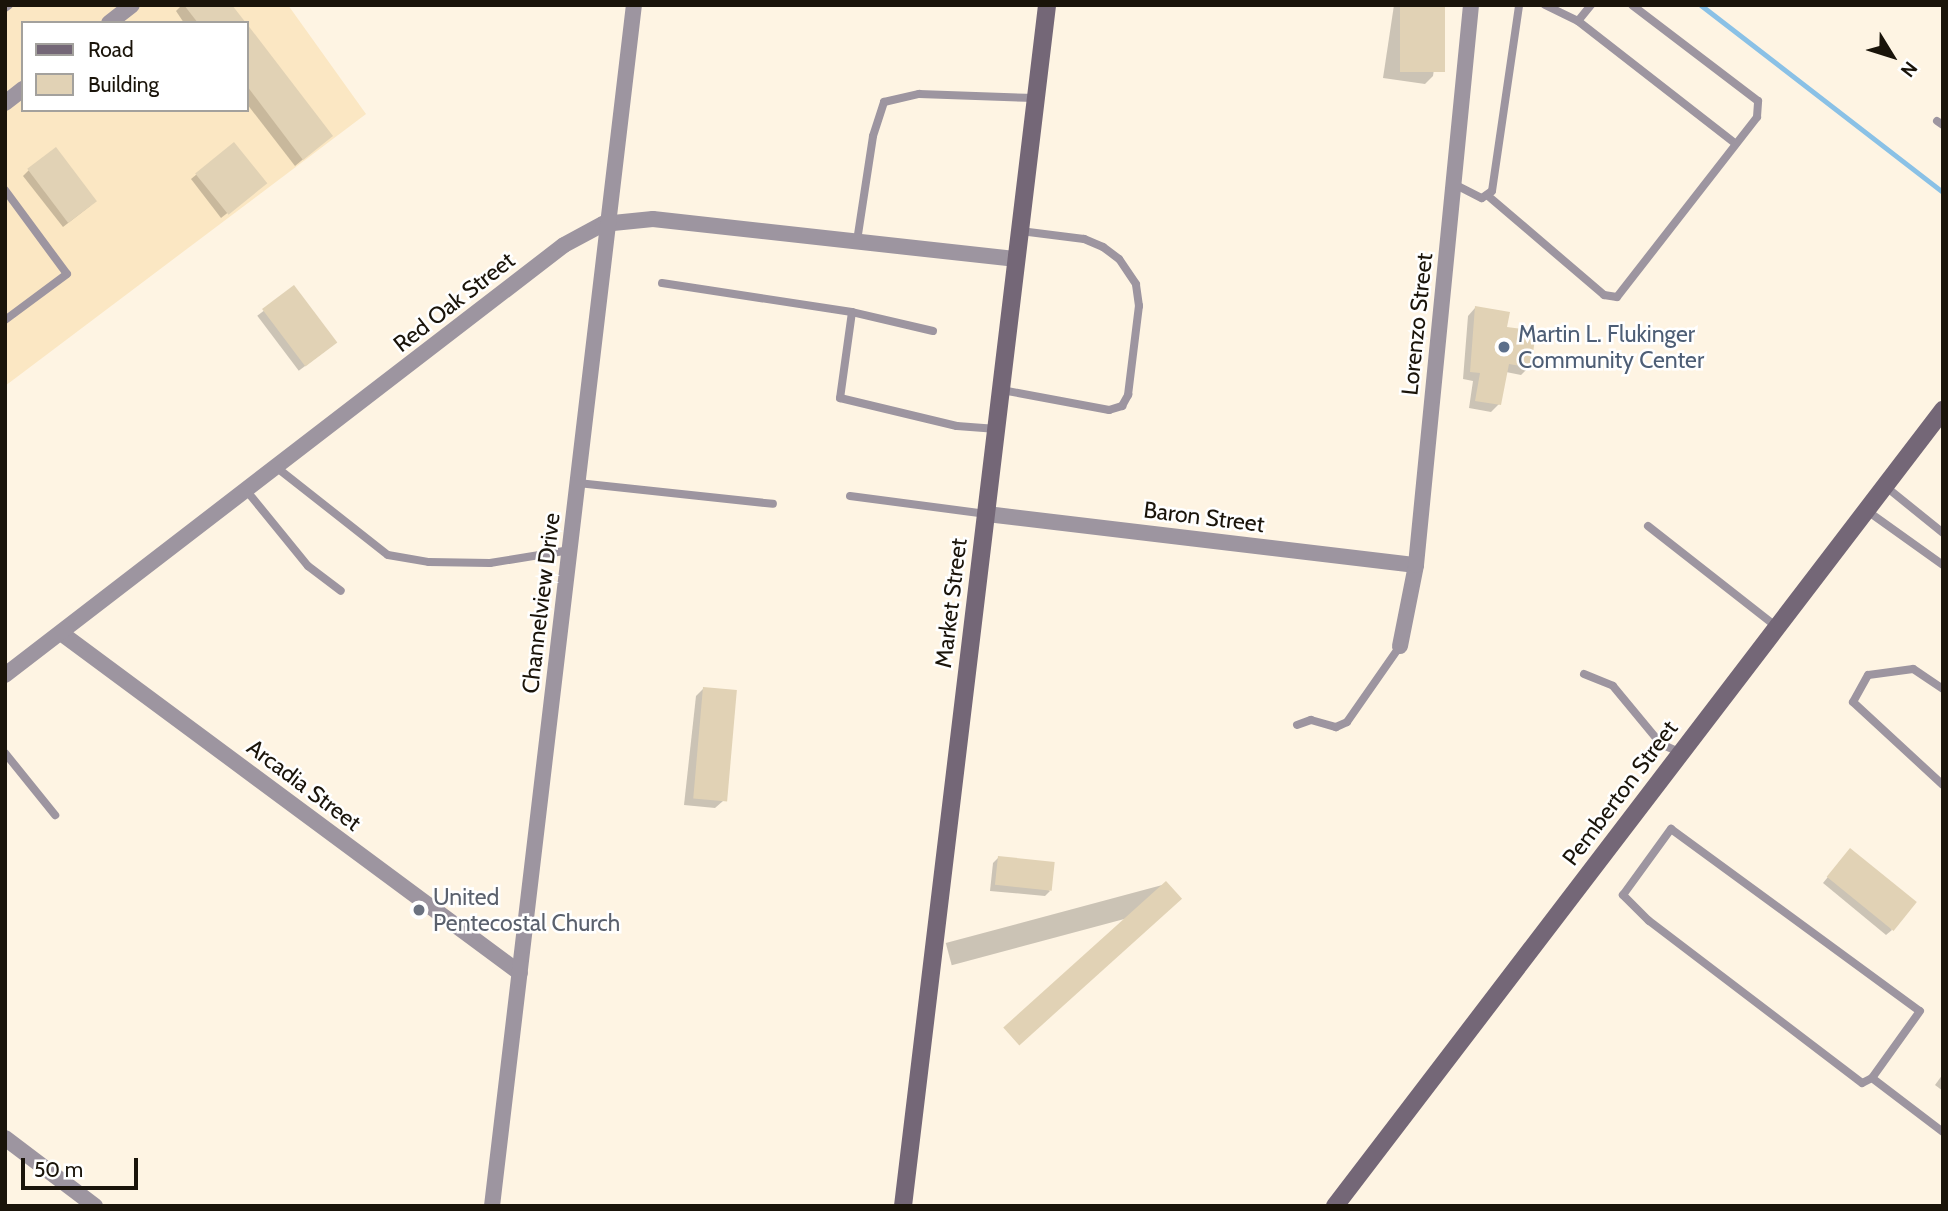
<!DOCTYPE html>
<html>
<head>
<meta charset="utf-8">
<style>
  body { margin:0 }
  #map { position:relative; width:1948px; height:1211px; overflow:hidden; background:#fef4e3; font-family:Cabin,sans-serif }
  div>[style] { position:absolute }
  .built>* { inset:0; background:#fbe7c3 }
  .shadow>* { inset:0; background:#0003; transform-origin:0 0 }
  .stream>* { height:4.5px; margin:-2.25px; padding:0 2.25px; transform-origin:2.25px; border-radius:2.25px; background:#8ac1e6 }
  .building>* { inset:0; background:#e1d2b5; transform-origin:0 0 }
  .lane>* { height:8px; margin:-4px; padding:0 4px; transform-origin:4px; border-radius:4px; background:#9d95a0 }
  .street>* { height:16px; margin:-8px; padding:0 8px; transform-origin:8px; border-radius:8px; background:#9d95a0 }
  .secondary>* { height:18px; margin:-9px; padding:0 9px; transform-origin:9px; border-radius:9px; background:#746777 }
  .dots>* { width:19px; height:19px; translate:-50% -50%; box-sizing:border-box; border:4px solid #fff; border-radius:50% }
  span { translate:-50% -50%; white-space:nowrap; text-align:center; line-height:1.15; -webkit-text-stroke:5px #fff; paint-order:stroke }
  .street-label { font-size:23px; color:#1a140a }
  .service-label { font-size:23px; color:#4e5e75 }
  .left { translate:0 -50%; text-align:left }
  .worship-label { font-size:23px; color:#5b616d }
  .frame { position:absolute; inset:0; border:7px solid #1a140a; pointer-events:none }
  .legend { position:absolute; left:21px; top:21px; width:228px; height:91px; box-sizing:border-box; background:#fff; border:2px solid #a3a19d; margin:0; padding:9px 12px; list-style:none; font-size:21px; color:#1a140a }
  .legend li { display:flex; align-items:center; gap:14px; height:35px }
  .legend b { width:35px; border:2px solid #a3a19d }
  .north { position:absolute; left:1857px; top:21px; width:70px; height:70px; -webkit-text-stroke:5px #fff; paint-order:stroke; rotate:128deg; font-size:19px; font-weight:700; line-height:28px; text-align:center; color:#1a140a }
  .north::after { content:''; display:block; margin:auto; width:24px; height:32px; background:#1a140a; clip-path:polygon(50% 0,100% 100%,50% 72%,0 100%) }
  .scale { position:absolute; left:21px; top:1158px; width:117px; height:32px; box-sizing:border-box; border:4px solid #1a140a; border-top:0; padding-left:9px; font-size:21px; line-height:24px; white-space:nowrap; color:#1a140a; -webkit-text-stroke:5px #fff; paint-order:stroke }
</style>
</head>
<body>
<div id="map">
  <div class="built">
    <i style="clip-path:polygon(evenodd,5px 5px,288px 5px,366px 114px,5px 386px,5px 5px,23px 23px,247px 23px,247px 110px,23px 110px,23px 23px)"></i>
  </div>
  <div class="shadow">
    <i style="clip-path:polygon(182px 5px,230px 5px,243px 23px,184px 23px,176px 11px)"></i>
    <i style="clip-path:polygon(1394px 5px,1443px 5px,1433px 76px,1425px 84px,1383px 78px)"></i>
    <i style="clip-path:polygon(247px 27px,331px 136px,295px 166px,247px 104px)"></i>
    <i style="clip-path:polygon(29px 170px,90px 206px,63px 227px,23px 176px)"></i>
    <i style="clip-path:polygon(197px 174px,259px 188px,221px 218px,191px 179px)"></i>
    <i style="left:294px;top:288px;width:69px;height:46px;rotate:53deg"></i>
    <i style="clip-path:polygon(1475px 308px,1505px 328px,1529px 367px,1521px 375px,1506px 372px,1499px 404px,1491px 412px,1469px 408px,1473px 381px,1463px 379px,1468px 316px)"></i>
    <i style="clip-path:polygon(704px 688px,723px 801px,715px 808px,684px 805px,696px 696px)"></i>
    <i style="clip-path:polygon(1845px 856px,1892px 930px,1886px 935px,1823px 883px)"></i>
    <i style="clip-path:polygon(999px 857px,1050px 891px,1045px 896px,990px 891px,993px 863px)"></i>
    <i style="left:1166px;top:884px;width:23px;height:228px;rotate:75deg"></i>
    <i style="clip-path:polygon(1943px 1074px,1943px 1091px,1935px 1085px)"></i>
  </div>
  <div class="stream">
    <i style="left:1701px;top:5px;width:306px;rotate:37.7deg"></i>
  </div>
  <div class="building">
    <i style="clip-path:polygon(184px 5px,232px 5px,246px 23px,198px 23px)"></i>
    <i style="left:1400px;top:5px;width:45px;height:67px"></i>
    <i style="clip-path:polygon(247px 24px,333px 136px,303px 160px,247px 86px)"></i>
    <i style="left:234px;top:142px;width:53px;height:50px;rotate:51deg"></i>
    <i style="left:56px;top:147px;width:68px;height:36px;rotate:53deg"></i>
    <i style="left:294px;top:285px;width:72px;height:40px;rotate:53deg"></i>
    <i style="clip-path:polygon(1475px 306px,1510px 312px,1507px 327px,1536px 331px,1531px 368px,1509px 364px,1501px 405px,1475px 401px,1480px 373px,1470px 372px)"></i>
    <i style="left:703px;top:687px;width:34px;height:112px;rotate:5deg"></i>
    <i style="left:1850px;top:848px;width:86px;height:37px;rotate:39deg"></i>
    <i style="left:998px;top:856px;width:57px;height:29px;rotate:6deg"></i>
    <i style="left:1166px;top:881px;width:24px;height:219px;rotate:48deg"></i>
  </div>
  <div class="lane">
    <i style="left:1545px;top:5px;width:37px;rotate:26deg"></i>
    <i style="left:1578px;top:21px;width:21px;rotate:-51deg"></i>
    <i style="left:5px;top:8px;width:5px;rotate:-37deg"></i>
    <i style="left:1578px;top:21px;width:200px;rotate:37.9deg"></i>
    <i style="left:1937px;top:121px;width:7px;rotate:34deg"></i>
    <i style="left:1454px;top:184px;width:31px;rotate:27deg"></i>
    <i style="left:1482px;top:198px;width:12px;rotate:-35deg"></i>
    <i style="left:1492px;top:191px;width:188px;rotate:-81.7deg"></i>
    <i style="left:5px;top:190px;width:104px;rotate:53.6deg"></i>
    <i style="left:67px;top:274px;width:77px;rotate:143.4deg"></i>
    <i style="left:1487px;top:195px;width:154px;rotate:40.5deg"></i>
    <i style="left:1604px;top:295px;width:13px;rotate:9deg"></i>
    <i style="left:1617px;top:297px;width:228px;rotate:-52.1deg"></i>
    <i style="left:1757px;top:117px;width:16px;rotate:-86deg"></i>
    <i style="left:1758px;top:101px;width:158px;rotate:-142.7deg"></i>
    <i style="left:857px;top:241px;width:106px;rotate:-81.3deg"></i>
    <i style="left:873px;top:136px;width:36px;rotate:-72deg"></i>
    <i style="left:884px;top:102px;width:36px;rotate:-13deg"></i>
    <i style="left:919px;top:94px;width:117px;rotate:2deg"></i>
    <i style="left:662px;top:283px;width:192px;rotate:8.7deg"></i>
    <i style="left:933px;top:331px;width:83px;rotate:-166.8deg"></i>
    <i style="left:852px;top:312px;width:87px;rotate:97.9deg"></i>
    <i style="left:840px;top:398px;width:120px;rotate:13.5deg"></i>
    <i style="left:957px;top:426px;width:40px;rotate:4.3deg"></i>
    <i style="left:1002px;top:390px;width:109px;rotate:10.6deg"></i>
    <i style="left:1109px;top:410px;width:14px;rotate:-17deg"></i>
    <i style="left:1122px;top:406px;width:13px;rotate:-61deg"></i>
    <i style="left:1128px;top:395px;width:90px;rotate:-83deg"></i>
    <i style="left:1139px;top:306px;width:22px;rotate:-98deg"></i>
    <i style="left:1136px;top:284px;width:30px;rotate:-124deg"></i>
    <i style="left:1119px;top:259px;width:20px;rotate:-143deg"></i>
    <i style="left:1103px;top:247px;width:21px;rotate:-157deg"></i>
    <i style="left:1084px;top:239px;width:64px;rotate:-172.9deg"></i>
    <i style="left:276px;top:467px;width:142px;rotate:38.2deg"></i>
    <i style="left:388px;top:555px;width:42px;rotate:9.7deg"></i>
    <i style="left:429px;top:562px;width:61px;rotate:0.9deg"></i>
    <i style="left:490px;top:563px;width:81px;rotate:-9.2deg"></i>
    <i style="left:578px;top:483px;width:196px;rotate:6.1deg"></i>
    <i style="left:1885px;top:486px;width:75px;rotate:39deg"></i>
    <i style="left:246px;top:490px;width:98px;rotate:50.8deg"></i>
    <i style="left:308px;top:566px;width:41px;rotate:37.1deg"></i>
    <i style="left:850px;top:496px;width:138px;rotate:7.5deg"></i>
    <i style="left:1866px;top:510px;width:95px;rotate:35.5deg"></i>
    <i style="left:1648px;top:526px;width:164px;rotate:38.1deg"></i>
    <i style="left:1584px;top:674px;width:31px;rotate:22deg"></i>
    <i style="left:1613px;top:686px;width:75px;rotate:50.4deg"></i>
    <i style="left:1661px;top:744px;width:22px;rotate:24deg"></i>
    <i style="left:1943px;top:689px;width:36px;rotate:-146deg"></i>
    <i style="left:1913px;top:669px;width:45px;rotate:172.4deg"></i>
    <i style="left:1868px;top:675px;width:31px;rotate:119deg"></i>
    <i style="left:1853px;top:702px;width:122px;rotate:42.7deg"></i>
    <i style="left:1297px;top:725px;width:15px;rotate:-20deg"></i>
    <i style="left:1311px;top:720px;width:26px;rotate:16deg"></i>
    <i style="left:1336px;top:727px;width:12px;rotate:-24deg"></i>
    <i style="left:1347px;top:722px;width:93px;rotate:-55.1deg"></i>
    <i style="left:5px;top:753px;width:80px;rotate:51.1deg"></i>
    <i style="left:1671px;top:829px;width:308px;rotate:36.2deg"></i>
    <i style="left:1920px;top:1011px;width:82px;rotate:125.6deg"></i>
    <i style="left:1872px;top:1078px;width:11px;rotate:153deg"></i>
    <i style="left:1862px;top:1083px;width:268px;rotate:-142.7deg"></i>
    <i style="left:1649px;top:921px;width:37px;rotate:-135deg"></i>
    <i style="left:1623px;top:895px;width:82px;rotate:-54deg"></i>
    <i style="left:1872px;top:1078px;width:89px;rotate:37.3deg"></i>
  </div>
  <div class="street">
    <i style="left:109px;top:23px;width:29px;rotate:-38deg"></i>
    <i style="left:5px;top:103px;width:23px;rotate:-38deg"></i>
    <i style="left:987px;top:514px;width:432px;rotate:6.8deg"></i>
    <i style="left:61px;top:633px;width:571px;rotate:36.53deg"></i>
    <i style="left:1400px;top:646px;width:83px;rotate:-78.8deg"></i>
    <i style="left:1416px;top:565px;width:563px;rotate:-84.39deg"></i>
    <i style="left:5px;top:675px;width:705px;rotate:-37.57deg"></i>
    <i style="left:564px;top:245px;width:44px;rotate:-28.3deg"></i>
    <i style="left:603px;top:224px;width:50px;rotate:-5.7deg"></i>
    <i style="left:653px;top:219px;width:366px;rotate:6.3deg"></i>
    <i style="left:5px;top:1138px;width:113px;rotate:37.1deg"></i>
    <i style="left:492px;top:1206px;width:1209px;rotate:-83.26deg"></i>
  </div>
  <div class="secondary">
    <i style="left:903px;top:1206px;width:1210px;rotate:-83.16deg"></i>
    <i style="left:1335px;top:1206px;width:1002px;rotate:-52.63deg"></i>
  </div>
  <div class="dots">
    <i style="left:1504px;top:347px;background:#5c6f8a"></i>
    <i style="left:419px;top:910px;background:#6b7280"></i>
  </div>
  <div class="street-label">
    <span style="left:454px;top:302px;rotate:-38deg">Red Oak Street</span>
    <span style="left:1417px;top:324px;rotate:-84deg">Lorenzo Street</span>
    <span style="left:1204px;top:517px;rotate:7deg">Baron Street</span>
    <span style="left:541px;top:603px;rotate:-83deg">Channelview Drive</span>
    <span style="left:951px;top:603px;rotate:-83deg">Market Street</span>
    <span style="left:304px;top:785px;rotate:37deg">Arcadia Street</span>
    <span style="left:1620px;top:793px;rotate:-53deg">Pemberton Street</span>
  </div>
  <div class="service-label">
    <span class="left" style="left:1518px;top:347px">Martin L. Flukinger<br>Community Center</span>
  </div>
  <div class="worship-label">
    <span class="left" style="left:433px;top:910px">United<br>Pentecostal Church</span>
  </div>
  <div class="frame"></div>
  <ul class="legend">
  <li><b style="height:9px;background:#746777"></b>Road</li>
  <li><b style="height:19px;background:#e1d2b5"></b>Building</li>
  </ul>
  <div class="north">N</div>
  <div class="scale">50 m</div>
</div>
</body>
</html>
